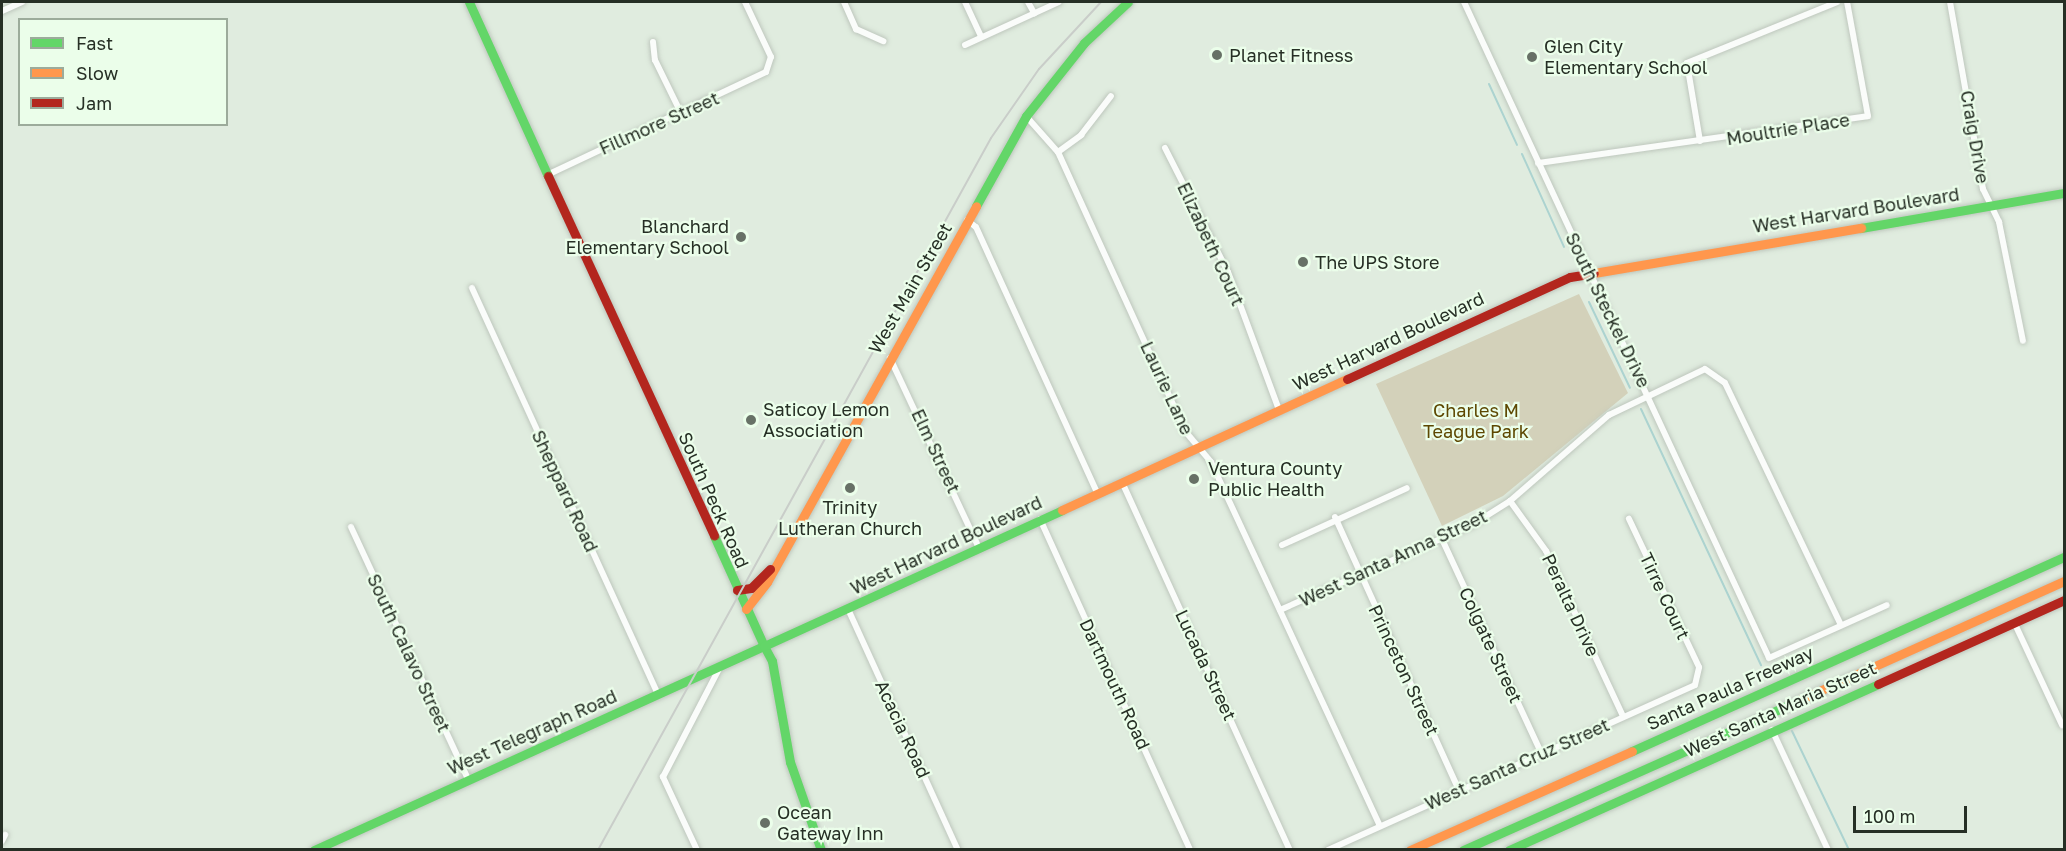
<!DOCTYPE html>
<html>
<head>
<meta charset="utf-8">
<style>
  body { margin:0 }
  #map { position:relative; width:2066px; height:851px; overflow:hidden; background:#e0ecdf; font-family:"Golos Text",sans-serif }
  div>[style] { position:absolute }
  .green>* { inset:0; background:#d3d1ba }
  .stream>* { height:2px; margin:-1px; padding:0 1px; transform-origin:1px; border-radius:1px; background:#acd3d0 }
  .roads { filter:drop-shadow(0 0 2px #bec7bd) drop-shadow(0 0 2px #bec7bd) }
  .street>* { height:6px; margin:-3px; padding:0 3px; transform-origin:3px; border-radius:3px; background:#fafcfa }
  .fast>* { height:9px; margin:-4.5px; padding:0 4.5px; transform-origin:4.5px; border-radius:4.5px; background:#63d668 }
  .slow>* { height:9px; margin:-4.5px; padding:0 4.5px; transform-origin:4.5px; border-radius:4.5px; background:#ff974d }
  .jam>* { height:9px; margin:-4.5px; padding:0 4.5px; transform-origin:4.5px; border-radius:4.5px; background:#b3261e }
  .rail>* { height:2px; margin:-1px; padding:0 1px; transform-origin:1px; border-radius:1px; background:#c9cdc9 }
  .dots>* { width:16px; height:16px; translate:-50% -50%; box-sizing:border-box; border:3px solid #ebfeea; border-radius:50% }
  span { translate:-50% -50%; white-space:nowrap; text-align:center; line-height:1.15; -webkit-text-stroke:4.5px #ebfeea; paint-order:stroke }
  .poi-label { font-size:18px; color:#262f25 }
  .left { translate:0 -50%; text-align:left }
  .right { translate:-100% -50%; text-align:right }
  .street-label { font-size:18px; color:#262f25 }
  .park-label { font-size:18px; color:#5d4701 }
  .frame { position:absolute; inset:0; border:3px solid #262f25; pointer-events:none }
  .legend { position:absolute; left:18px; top:18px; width:210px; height:108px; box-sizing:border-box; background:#ebfeea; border:2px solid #9cab9b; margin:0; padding:8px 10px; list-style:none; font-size:18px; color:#262f25 }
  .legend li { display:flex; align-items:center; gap:12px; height:30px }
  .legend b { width:30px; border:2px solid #9cab9b }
  .scale { position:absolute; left:1853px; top:806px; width:114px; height:27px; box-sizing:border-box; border:3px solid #262f25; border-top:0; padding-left:8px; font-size:18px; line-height:21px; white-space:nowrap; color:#262f25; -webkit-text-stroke:4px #ebfeea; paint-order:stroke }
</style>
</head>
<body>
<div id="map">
  <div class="green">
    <i style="clip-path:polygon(1579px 294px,1628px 393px,1503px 496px,1442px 526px,1376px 384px)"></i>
  </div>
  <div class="stream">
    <i style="left:1489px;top:84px;width:67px;rotate:65.3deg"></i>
    <i style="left:1522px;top:154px;width:102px;rotate:65.7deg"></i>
    <i style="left:1589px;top:302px;width:95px;rotate:64.5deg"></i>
    <i style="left:1641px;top:409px;width:283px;rotate:64.9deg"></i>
    <i style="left:1792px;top:731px;width:132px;rotate:64.4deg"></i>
  </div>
  <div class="roads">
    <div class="street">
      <i style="left:844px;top:2px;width:30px;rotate:66deg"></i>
      <i style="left:856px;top:29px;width:30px;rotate:24deg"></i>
      <i style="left:965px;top:2px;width:38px;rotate:65deg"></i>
      <i style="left:1028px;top:2px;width:13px;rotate:61deg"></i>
      <i style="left:1464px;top:2px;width:723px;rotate:65.06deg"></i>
      <i style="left:1769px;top:658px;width:129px;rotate:-24.2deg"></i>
      <i style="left:1950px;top:2px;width:190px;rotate:80deg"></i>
      <i style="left:1983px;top:189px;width:37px;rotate:64deg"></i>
      <i style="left:1999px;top:222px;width:121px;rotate:78.6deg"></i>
      <i style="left:2px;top:11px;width:22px;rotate:-24deg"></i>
      <i style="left:653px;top:42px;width:18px;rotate:84deg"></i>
      <i style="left:655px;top:60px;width:59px;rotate:63.9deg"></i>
      <i style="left:965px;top:45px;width:103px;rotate:-24.6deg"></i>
      <i style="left:1026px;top:116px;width:48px;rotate:48.4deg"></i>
      <i style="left:1058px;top:152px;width:307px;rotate:65.5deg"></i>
      <i style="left:1185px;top:431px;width:40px;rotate:50deg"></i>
      <i style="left:1211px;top:462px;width:401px;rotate:65.1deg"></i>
      <i style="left:1700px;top:141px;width:79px;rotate:-99.5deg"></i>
      <i style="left:1687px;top:63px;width:162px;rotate:-22.1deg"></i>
      <i style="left:1165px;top:148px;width:139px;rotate:63.1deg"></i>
      <i style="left:1228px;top:272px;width:147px;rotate:69.7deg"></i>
      <i style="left:1058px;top:152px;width:29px;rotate:-36deg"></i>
      <i style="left:1081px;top:135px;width:49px;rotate:-52.4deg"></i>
      <i style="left:1538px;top:163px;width:333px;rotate:-8.1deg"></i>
      <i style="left:1868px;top:116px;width:116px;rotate:-100.4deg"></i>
      <i style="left:547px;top:175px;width:242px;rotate:-25.2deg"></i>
      <i style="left:766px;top:72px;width:16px;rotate:-72deg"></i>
      <i style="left:771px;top:57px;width:61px;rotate:-115.3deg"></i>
      <i style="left:967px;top:220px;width:11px;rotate:38deg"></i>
      <i style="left:976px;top:227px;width:291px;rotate:65.5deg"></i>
      <i style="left:472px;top:288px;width:447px;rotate:65.4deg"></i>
      <i style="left:890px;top:358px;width:210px;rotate:64.9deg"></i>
      <i style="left:1122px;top:482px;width:405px;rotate:65.5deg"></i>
      <i style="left:1510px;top:501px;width:62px;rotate:54.2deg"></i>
      <i style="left:1546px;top:551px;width:182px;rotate:65deg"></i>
      <i style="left:1335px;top:517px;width:300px;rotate:65.6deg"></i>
      <i style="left:1040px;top:519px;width:363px;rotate:65.6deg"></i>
      <i style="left:351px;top:527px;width:278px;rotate:65.1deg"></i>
      <i style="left:1441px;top:537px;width:237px;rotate:65.1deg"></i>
      <i style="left:1282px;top:545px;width:137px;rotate:-24.5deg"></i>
      <i style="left:848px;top:609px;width:265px;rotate:65.5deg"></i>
      <i style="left:1280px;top:610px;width:210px;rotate:-23.9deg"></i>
      <i style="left:1472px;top:525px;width:45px;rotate:-32.3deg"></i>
      <i style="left:1510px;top:501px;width:131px;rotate:-41deg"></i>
      <i style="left:1609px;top:415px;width:106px;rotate:-25.6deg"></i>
      <i style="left:1705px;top:369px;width:24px;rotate:35deg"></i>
      <i style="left:1725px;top:383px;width:268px;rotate:64.4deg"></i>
      <i style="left:2014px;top:622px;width:114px;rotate:65deg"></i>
      <i style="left:1772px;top:730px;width:132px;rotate:65deg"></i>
      <i style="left:2px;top:841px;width:7px;rotate:-63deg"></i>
      <i style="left:697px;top:850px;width:81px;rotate:-115deg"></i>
      <i style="left:663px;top:777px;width:124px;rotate:-62.6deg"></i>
      <i style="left:1328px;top:850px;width:402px;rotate:-24.2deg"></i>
      <i style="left:1695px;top:685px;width:18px;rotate:-77deg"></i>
      <i style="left:1699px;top:667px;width:164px;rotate:-115.3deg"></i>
    </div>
    <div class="fast">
      <i style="left:469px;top:2px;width:191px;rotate:65.6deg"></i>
      <i style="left:976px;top:206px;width:103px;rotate:-60.9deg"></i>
      <i style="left:1026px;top:116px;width:93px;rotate:-51.5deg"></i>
      <i style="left:1084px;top:43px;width:60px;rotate:-43deg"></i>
      <i style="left:1861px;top:228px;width:206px;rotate:-9.8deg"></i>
      <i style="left:1632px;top:751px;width:474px;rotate:-24.2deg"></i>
      <i style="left:314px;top:850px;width:494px;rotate:-24.4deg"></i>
      <i style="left:764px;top:646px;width:121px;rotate:-114.4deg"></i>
      <i style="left:821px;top:850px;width:93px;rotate:-109.4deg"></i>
      <i style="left:790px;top:762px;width:103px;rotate:-100.1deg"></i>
      <i style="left:772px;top:661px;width:17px;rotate:-118deg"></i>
      <i style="left:764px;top:646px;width:328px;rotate:-24.5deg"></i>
      <i style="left:1463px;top:850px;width:366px;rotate:-24deg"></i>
      <i style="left:1509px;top:850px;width:405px;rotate:-24.2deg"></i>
    </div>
    <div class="slow">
      <i style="left:1594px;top:273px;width:271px;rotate:-9.6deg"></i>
      <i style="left:1062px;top:510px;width:314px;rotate:-24.7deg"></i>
      <i style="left:746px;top:609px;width:34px;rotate:-52deg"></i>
      <i style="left:767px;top:582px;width:430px;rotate:-60.9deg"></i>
      <i style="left:1797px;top:701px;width:293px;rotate:-24.2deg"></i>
      <i style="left:1410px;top:850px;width:243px;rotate:-24deg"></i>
    </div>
    <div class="jam">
      <i style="left:548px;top:176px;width:396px;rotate:65.2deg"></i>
      <i style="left:1347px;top:379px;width:245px;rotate:-24.6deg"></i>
      <i style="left:1570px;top:277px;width:24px;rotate:-9deg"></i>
      <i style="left:737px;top:590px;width:14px;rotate:-8deg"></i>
      <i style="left:751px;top:588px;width:27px;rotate:-45deg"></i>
      <i style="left:1878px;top:684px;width:204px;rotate:-24.3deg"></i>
    </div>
  </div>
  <div class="rail">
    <i style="left:598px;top:850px;width:813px;rotate:-61.1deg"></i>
    <i style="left:991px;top:138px;width:84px;rotate:-55.2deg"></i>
    <i style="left:1039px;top:69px;width:91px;rotate:-47.2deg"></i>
  </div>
  <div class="dots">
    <i style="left:1217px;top:55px;background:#677166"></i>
    <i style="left:1532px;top:57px;background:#677166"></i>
    <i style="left:741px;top:237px;background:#677166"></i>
    <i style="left:1303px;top:262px;background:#677166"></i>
    <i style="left:751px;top:420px;background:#677166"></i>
    <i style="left:1194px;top:479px;background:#677166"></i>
    <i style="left:850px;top:488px;background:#677166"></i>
    <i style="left:765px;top:823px;background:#677166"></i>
  </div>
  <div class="poi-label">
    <span class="left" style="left:1544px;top:57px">Glen City<br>Elementary School</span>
    <span class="left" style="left:1229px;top:55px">Planet Fitness</span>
    <span class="right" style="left:729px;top:237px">Blanchard<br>Elementary School</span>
    <span class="left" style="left:1315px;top:262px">The UPS Store</span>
    <span class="left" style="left:763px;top:420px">Saticoy Lemon<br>Association</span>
    <span class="left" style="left:1208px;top:479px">Ventura County<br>Public Health</span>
    <span style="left:850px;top:518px">Trinity<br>Lutheran Church</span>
    <span class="left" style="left:777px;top:823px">Ocean<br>Gateway Inn</span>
  </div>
  <div class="street-label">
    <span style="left:659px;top:123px;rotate:-24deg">Fillmore Street</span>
    <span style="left:1788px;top:129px;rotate:-9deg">Moultrie Place</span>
    <span style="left:1975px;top:137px;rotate:80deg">Craig Drive</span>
    <span style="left:1856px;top:210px;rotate:-9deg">West Harvard Boulevard</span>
    <span style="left:1211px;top:244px;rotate:65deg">Elizabeth Court</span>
    <span style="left:910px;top:288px;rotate:-60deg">West Main Street</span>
    <span style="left:1608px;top:310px;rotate:64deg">South Steckel Drive</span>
    <span style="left:1388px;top:341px;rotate:-25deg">West Harvard Boulevard</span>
    <span style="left:1167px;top:388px;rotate:65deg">Laurie Lane</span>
    <span style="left:936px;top:451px;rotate:65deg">Elm Street</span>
    <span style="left:565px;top:491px;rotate:65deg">Sheppard Road</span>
    <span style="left:714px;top:500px;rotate:66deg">South Peck Road</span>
    <span style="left:946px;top:545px;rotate:-25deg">West Harvard Boulevard</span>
    <span style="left:1393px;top:558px;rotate:-25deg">West Santa Anna Street</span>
    <span style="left:1665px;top:596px;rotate:65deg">Tirre Court</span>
    <span style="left:1571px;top:605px;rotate:65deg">Peralta Drive</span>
    <span style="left:1491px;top:645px;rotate:65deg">Colgate Street</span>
    <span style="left:409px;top:653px;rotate:65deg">South Calavo Street</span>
    <span style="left:1206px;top:665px;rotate:65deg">Lucada Street</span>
    <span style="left:1404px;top:670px;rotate:65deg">Princeton Street</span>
    <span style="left:1115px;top:684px;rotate:65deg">Dartmouth Road</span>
    <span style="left:1730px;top:688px;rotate:-24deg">Santa Paula Freeway</span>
    <span style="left:1780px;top:709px;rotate:-24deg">West Santa Maria Street</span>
    <span style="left:903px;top:729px;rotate:65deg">Acacia Road</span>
    <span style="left:532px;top:732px;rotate:-24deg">West Telegraph Road</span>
    <span style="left:1517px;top:764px;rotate:-24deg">West Santa Cruz Street</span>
  </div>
  <div class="park-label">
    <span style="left:1476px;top:421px">Charles M<br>Teague Park</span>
  </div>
  <div class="frame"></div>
  <ul class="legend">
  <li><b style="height:8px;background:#63d668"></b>Fast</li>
  <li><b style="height:8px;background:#ff974d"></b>Slow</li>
  <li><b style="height:8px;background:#b3261e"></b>Jam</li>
  </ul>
  <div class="scale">100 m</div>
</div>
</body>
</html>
